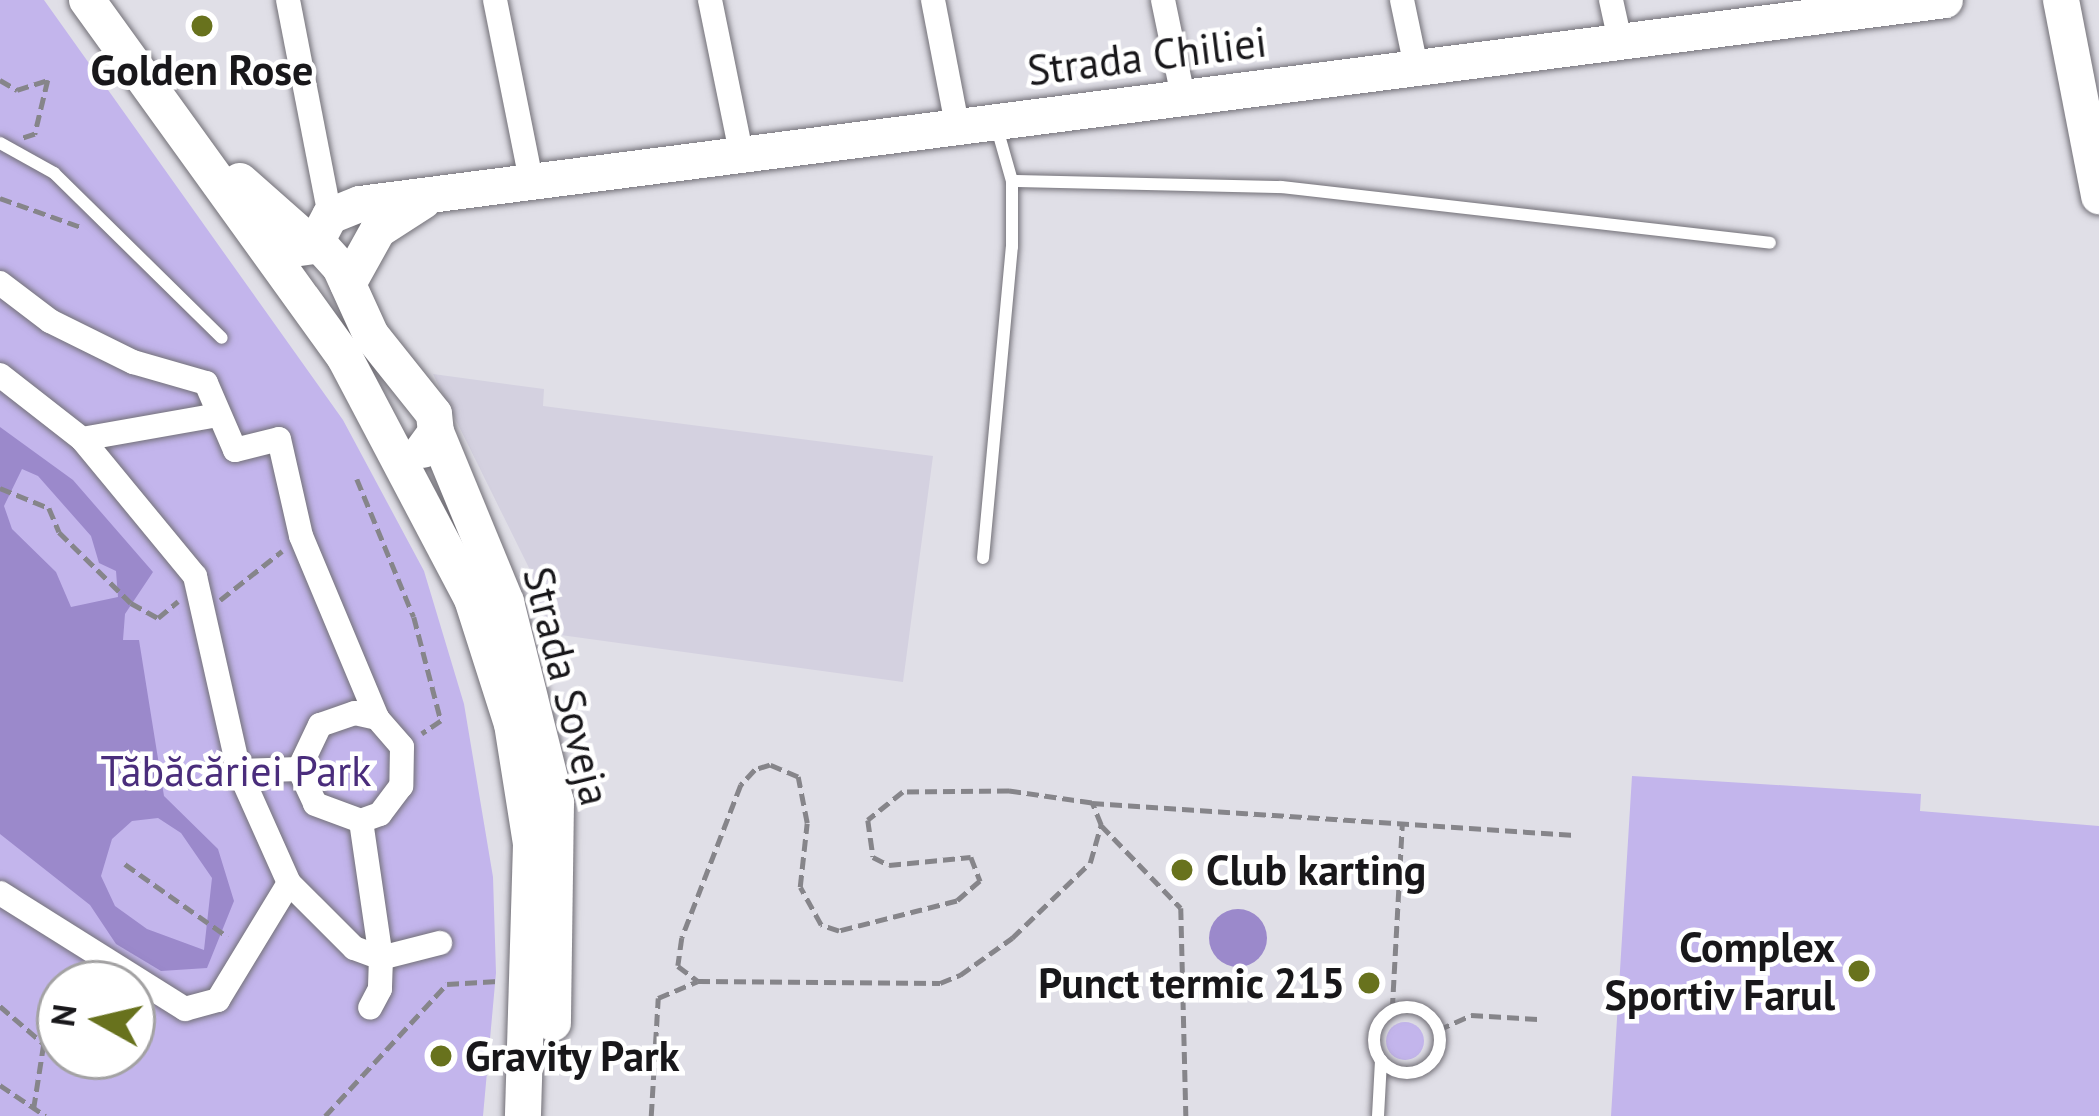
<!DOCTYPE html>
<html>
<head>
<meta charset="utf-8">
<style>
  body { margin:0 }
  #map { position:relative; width:2099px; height:1116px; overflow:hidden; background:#e0dfe7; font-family:"PT Sans",sans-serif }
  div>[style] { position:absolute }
  .built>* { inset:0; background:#d4d1e0 }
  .green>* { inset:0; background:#c3b5ec }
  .round { border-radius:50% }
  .water>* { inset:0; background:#9b89cb }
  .path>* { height:4.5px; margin-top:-2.25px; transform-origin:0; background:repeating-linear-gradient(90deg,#86858a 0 12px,transparent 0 18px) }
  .roads { filter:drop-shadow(0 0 3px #727077) drop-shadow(0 0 3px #727077) }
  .lane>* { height:12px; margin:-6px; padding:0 6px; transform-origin:6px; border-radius:6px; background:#fff }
  .lane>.ring { margin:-6px; padding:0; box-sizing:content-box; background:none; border:12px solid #fff; border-radius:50% }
  .street>* { height:24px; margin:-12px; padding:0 12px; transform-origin:12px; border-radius:12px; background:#fff }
  .secondary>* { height:36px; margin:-18px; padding:0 18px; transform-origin:18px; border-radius:18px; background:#fff }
  .dots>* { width:33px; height:33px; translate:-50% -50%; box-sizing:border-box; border:6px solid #fff; border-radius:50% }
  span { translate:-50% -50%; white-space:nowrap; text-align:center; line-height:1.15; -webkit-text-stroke:9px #fff; paint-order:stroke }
  .street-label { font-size:42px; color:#18171a }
  .poi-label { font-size:42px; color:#18171a; font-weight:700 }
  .left { translate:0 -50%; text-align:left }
  .right { translate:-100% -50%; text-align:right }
  .park-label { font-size:42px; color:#4a2d7c }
  .north { position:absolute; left:36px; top:960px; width:120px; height:120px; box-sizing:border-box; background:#fff; border:3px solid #a3a2a3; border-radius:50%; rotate:278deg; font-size:33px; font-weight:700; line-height:48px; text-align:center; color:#18171a }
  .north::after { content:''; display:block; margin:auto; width:42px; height:54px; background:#68721d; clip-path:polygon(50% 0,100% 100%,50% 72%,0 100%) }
</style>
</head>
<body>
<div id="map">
  <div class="built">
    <i style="clip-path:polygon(433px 374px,544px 389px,543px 406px,933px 456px,903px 682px,546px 633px,531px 572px)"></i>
  </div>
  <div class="green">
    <i style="clip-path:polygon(evenodd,0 0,44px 0,343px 420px,424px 571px,464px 704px,493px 877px,496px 973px,483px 1116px,0 1116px,0 0,60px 984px,132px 984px,132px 1056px,60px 1056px,60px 984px)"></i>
    <i style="clip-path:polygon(1632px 776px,1921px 794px,1920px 811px,2099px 826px,2099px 1116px,1611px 1116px)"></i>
    <i class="round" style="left:1386px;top:1022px;width:38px;height:38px"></i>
  </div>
  <div class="water">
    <i style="clip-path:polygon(evenodd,0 427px,73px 480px,153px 572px,125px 614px,123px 640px,139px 640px,164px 796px,218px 849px,234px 901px,207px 968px,161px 971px,116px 944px,90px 905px,0 834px,0 427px,22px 469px,38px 476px,91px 536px,99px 563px,116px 571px,118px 597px,71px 607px,56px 572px,12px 529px,4px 506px,22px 469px,0 427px,158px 818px,181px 833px,212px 878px,204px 950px,147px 929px,115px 906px,101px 876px,112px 839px,132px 821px,158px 818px)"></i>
    <i class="round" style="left:1209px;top:909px;width:58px;height:58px"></i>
  </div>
  <div class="path">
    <i style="left:0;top:80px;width:20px;rotate:30deg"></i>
    <i style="left:17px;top:90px;width:33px;rotate:-18deg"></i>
    <i style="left:48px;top:80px;width:56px;rotate:103.5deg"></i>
    <i style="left:35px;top:134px;width:13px;rotate:162deg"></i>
    <i style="left:0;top:198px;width:89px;rotate:19.7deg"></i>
    <i style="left:357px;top:479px;width:149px;rotate:67.6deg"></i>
    <i style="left:414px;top:617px;width:107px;rotate:75.4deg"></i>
    <i style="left:441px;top:721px;width:23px;rotate:146deg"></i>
    <i style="left:0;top:488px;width:53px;rotate:22.2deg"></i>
    <i style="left:49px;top:508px;width:26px;rotate:67deg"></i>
    <i style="left:59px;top:532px;width:101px;rotate:44.6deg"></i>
    <i style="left:131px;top:603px;width:31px;rotate:29deg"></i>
    <i style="left:158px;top:618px;width:26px;rotate:-40deg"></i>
    <i style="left:220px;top:600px;width:79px;rotate:-38.3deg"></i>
    <i style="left:1092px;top:803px;width:484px;rotate:3.8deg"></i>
    <i style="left:1101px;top:825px;width:115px;rotate:46.1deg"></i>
    <i style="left:1181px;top:908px;width:208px;rotate:88.6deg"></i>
    <i style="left:125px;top:864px;width:126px;rotate:35.3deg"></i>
    <i style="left:0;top:1006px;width:58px;rotate:40.8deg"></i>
    <i style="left:44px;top:1044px;width:65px;rotate:98.9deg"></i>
    <i style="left:1392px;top:1010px;width:186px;rotate:-86.9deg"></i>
    <i style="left:1438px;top:1030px;width:36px;rotate:-24deg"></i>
    <i style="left:1471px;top:1015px;width:67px;rotate:3.4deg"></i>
    <i style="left:0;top:1085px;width:55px;rotate:34deg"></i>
    <i style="left:325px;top:1116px;width:180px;rotate:-47.3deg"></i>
    <i style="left:447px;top:984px;width:51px;rotate:-3.4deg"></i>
    <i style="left:651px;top:1116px;width:118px;rotate:-86.6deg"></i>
    <i style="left:658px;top:998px;width:43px;rotate:-23deg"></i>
    <i style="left:698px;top:981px;width:242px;rotate:0.5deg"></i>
    <i style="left:940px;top:983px;width:22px;rotate:-22deg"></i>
    <i style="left:960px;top:975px;width:64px;rotate:-35.4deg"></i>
    <i style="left:1012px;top:938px;width:108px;rotate:-43.9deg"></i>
    <i style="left:1090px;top:863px;width:40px;rotate:-74deg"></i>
    <i style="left:1101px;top:825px;width:24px;rotate:-112deg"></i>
    <i style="left:1092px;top:803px;width:84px;rotate:-171.8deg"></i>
    <i style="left:1009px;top:791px;width:106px;rotate:179.5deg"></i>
    <i style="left:903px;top:792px;width:45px;rotate:141.3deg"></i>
    <i style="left:868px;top:820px;width:37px;rotate:82deg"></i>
    <i style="left:873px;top:857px;width:18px;rotate:27deg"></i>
    <i style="left:889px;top:865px;width:82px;rotate:-5.6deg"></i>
    <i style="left:971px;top:857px;width:26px;rotate:69deg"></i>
    <i style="left:980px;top:881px;width:30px;rotate:139deg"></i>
    <i style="left:957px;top:901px;width:122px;rotate:165.7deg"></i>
    <i style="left:839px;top:931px;width:19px;rotate:-162deg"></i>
    <i style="left:821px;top:925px;width:43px;rotate:-118.9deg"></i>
    <i style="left:800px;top:887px;width:64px;rotate:-83.8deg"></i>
    <i style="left:807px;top:823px;width:47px;rotate:-101.1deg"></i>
    <i style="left:798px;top:777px;width:30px;rotate:-157deg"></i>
    <i style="left:770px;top:765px;width:16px;rotate:162deg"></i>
    <i style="left:755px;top:770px;width:21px;rotate:133deg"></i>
    <i style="left:741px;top:785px;width:164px;rotate:111.1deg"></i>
    <i style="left:682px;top:938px;width:28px;rotate:98deg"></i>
    <i style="left:678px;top:966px;width:25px;rotate:37deg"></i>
  </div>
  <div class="roads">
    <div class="lane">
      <i style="left:0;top:143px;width:62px;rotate:29.1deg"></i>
      <i style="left:54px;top:173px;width:235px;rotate:44.5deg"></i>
      <i style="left:1012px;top:181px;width:269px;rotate:1.3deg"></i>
      <i style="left:1281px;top:187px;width:492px;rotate:6.5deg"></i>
      <i style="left:983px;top:558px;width:312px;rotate:-84.7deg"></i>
      <i style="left:1012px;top:247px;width:66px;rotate:-90deg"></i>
      <i style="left:1012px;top:181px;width:58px;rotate:-105.9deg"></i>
      <i class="ring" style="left:1374px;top:1007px;width:54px;height:54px"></i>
      <i style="left:1378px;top:1116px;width:56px;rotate:-86.9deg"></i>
    </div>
    <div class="street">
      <i style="left:288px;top:0;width:220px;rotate:79deg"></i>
      <i style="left:495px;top:0;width:184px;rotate:78.7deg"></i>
      <i style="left:710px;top:0;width:155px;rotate:78.5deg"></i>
      <i style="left:933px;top:0;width:127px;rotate:79.1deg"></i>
      <i style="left:1163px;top:0;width:99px;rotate:78.3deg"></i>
      <i style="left:1402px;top:0;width:68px;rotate:78.2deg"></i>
      <i style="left:1611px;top:0;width:42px;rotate:77.6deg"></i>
      <i style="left:0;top:283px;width:63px;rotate:37.2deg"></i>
      <i style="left:50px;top:321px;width:93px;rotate:26.3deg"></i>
      <i style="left:133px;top:362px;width:76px;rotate:16deg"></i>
      <i style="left:206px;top:383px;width:73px;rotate:66.6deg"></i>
      <i style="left:235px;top:450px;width:45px;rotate:-14deg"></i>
      <i style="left:279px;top:439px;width:99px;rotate:77.2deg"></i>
      <i style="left:301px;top:536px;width:197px;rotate:67.3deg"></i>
      <i style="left:377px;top:718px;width:38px;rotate:49deg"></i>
      <i style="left:402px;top:747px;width:39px;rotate:91deg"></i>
      <i style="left:401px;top:786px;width:35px;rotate:127deg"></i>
      <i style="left:380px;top:814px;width:20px;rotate:160deg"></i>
      <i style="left:361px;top:821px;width:138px;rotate:81.7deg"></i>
      <i style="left:381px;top:958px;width:31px;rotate:92deg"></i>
      <i style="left:380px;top:989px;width:21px;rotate:118deg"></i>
      <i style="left:0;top:375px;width:104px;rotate:38deg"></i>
      <i style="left:82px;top:439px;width:178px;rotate:50.5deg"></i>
      <i style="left:195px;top:576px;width:200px;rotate:77.3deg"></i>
      <i style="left:239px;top:771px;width:123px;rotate:65.9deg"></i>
      <i style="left:289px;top:883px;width:137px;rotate:121.3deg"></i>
      <i style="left:218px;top:1000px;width:34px;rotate:165deg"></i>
      <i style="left:185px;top:1009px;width:218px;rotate:-147.9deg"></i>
      <i style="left:82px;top:439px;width:138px;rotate:-10deg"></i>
      <i style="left:299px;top:769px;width:49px;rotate:-64.5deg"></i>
      <i style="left:320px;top:725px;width:37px;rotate:-19deg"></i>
      <i style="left:355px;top:713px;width:23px;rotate:13deg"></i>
      <i style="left:239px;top:771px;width:60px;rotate:-1.9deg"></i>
      <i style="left:299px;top:769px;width:38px;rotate:65deg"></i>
      <i style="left:315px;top:804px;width:49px;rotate:20.3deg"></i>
      <i style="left:289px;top:883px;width:92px;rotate:45deg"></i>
      <i style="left:354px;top:948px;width:29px;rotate:20deg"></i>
      <i style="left:381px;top:958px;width:61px;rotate:-14.3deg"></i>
    </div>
    <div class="secondary">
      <i style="left:87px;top:0;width:441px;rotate:54.2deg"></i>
      <i style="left:345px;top:358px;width:272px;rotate:62.2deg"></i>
      <i style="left:472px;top:599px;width:131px;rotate:72.3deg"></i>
      <i style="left:512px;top:724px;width:121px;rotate:81deg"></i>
      <i style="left:531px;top:844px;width:272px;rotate:91.7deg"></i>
      <i style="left:2061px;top:0;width:200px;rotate:79deg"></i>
      <i style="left:240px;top:181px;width:94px;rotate:41.5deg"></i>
      <i style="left:315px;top:244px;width:32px;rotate:-62deg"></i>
      <i style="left:330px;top:216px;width:32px;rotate:-22deg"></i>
      <i style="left:360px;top:204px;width:1598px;rotate:-7.33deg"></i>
      <i style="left:293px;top:249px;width:27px;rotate:-8deg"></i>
      <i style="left:320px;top:245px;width:30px;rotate:48deg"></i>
      <i style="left:340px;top:267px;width:75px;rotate:65.5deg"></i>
      <i style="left:371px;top:335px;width:101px;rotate:51.4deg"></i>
      <i style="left:434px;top:414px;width:18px;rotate:84deg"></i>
      <i style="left:436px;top:432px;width:22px;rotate:126deg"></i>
      <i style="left:348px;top:284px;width:62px;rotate:-60.9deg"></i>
      <i style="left:378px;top:230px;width:54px;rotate:-32.8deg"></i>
      <i style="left:436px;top:432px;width:184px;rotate:67.6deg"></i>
      <i style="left:506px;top:602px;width:206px;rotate:76deg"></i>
      <i style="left:556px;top:802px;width:221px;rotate:90.8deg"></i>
    </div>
  </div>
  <div class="dots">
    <i style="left:202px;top:26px;background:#68721d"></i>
    <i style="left:1182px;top:870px;background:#68721d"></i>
    <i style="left:1859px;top:971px;background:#68721d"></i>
    <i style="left:1369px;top:983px;background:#68721d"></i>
    <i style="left:441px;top:1056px;background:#68721d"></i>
  </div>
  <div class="street-label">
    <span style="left:1147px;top:56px;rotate:-7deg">Strada Chiliei</span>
    <span style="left:567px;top:686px;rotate:76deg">Strada Soveja</span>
  </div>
  <div class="poi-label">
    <span style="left:202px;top:70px">Golden Rose</span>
    <span class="left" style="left:1206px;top:870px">Club karting</span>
    <span class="right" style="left:1835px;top:971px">Complex<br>Sportiv Farul</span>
    <span class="right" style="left:1345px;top:983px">Punct termic 215</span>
    <span class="left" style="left:465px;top:1056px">Gravity Park</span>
  </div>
  <div class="park-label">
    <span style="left:236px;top:771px">Tăbăcăriei Park</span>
  </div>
  <div class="north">N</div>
</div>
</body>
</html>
